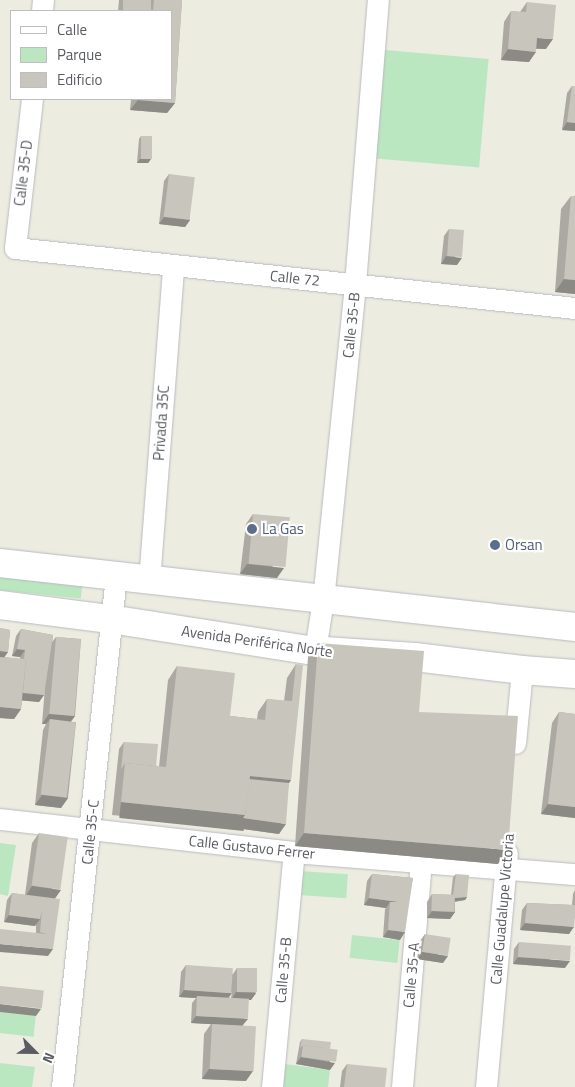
<!DOCTYPE html>
<html>
<head>
<meta charset="utf-8">
<style>
  body { margin:0 }
  #map { position:relative; width:575px; height:1087px; overflow:hidden; background:#edece0; font-family:"Titillium Web",sans-serif }
  div>[style] { position:absolute }
  .green>* { inset:0; background:#bae7c0; transform-origin:0 0 }
  .roads { filter:drop-shadow(0 0 1px #b8bac0) drop-shadow(0 0 1px #b8bac0) }
  .minor>* { height:21px; margin:-10.5px; padding:0 10.5px; transform-origin:10.5px; border-radius:10.5px; background:#fff }
  .secondary>* { height:28px; margin:-14px; padding:0 14px; transform-origin:14px; border-radius:14px; background:#fff }
  .wall>* { inset:0; background:#aca9a3 }
  .shaded-wall>* { inset:0; background:#8c8a84; transform-origin:0 0 }
  .building>* { inset:0; background:#c8c5bd; transform-origin:0 0 }
  .dots>* { width:14px; height:14px; translate:-50% -50%; box-sizing:border-box; border:2px solid #fff; border-radius:50% }
  span { translate:-50% -50%; white-space:nowrap; text-align:center; line-height:1.15; -webkit-text-stroke:4.5px #fff; paint-order:stroke }
  .street-label { font-size:15px; color:#595c62 }
  .service-label { font-size:15px; color:#4e5e75 }
  .left { translate:0 -50%; text-align:left }
  .legend { position:absolute; left:10px; top:10px; width:162px; height:90px; box-sizing:border-box; background:#fff; border:1px solid #bdbec0; margin:0; padding:6px 9px; list-style:none; font-size:15px; color:#595c62 }
  .legend li { display:flex; align-items:center; gap:10px; height:25px }
  .legend b { width:25px; border:1px solid #bdbec0 }
  .north { position:absolute; left:10px; top:1027px; width:50px; height:50px; -webkit-text-stroke:4px #fff; paint-order:stroke; rotate:113deg; font-size:14px; font-weight:700; line-height:20px; text-align:center; color:#595c62 }
  .north::after { content:''; display:block; margin:auto; width:18px; height:22px; background:#595c62; clip-path:polygon(50% 0,100% 100%,50% 72%,0 100%) }
</style>
</head>
<body>
<div id="map">
  <div class="green">
    <i style="left:374px;top:49px;width:115px;height:109px;rotate:5deg"></i>
    <i style="left:0;top:574px;width:83px;height:16px;rotate:6deg"></i>
    <i style="clip-path:polygon(0 843px,16px 845px,8px 896px,0 894px)"></i>
    <i style="left:300px;top:871px;width:48px;height:24px;rotate:4deg"></i>
    <i style="left:352px;top:935px;width:48px;height:23px;rotate:6deg"></i>
    <i style="left:0;top:1012px;width:36px;height:21px;rotate:6deg"></i>
    <i style="clip-path:polygon(0 1063px,35px 1067px,32px 1087px,0 1087px)"></i>
    <i style="clip-path:polygon(277px 1063px,330px 1070px,328px 1087px,273px 1087px)"></i>
  </div>
  <div class="roads">
    <div class="minor">
      <i style="left:42px;top:11px;width:11px;rotate:-85deg"></i>
      <i style="left:32px;top:99px;width:150px;rotate:96.5deg"></i>
      <i style="left:15px;top:248px;width:563px;rotate:6.12deg"></i>
      <i style="left:149px;top:581px;width:316px;rotate:-85.6deg"></i>
      <i style="left:315px;top:650px;width:51px;rotate:-80.9deg"></i>
      <i style="left:323px;top:600px;width:318px;rotate:-84.2deg"></i>
      <i style="left:355px;top:284px;width:285px;rotate:-85.4deg"></i>
      <i style="left:515px;top:743px;width:73px;rotate:-84.5deg"></i>
      <i style="left:0;top:819px;width:296px;rotate:6.4deg"></i>
      <i style="left:294px;top:852px;width:282px;rotate:4.5deg"></i>
      <i style="left:62px;top:1087px;width:514px;rotate:-83.97deg"></i>
      <i style="left:272px;top:1087px;width:236px;rotate:-84.7deg"></i>
      <i style="left:402px;top:1087px;width:225px;rotate:-85.2deg"></i>
      <i style="left:486px;top:1087px;width:235px;rotate:-84.9deg"></i>
    </div>
    <div class="secondary">
      <i style="left:0;top:563px;width:579px;rotate:6.35deg"></i>
      <i style="left:0;top:605px;width:111px;rotate:7.3deg"></i>
      <i style="left:110px;top:619px;width:201px;rotate:8.9deg"></i>
      <i style="left:309px;top:650px;width:106px;rotate:3.8deg"></i>
      <i style="left:415px;top:657px;width:108px;rotate:6.9deg"></i>
      <i style="left:522px;top:670px;width:53px;rotate:4.3deg"></i>
    </div>
  </div>
  <div class="wall">
    <i style="clip-path:polygon(119px 0,182px 0,175px 103px,167px 113px,130px 110px,131px 100px,132px 99px,171px 99px,171px 11px,118px 11px)"></i>
    <i style="clip-path:polygon(527px 2px,546px 49px,536px 49px,529px 62px,501px 60px,504px 22px,511px 11px,520px 12px)"></i>
    <i style="clip-path:polygon(572px 86px,575px 86px,575px 131px,562px 130px,567px 93px)"></i>
    <i style="clip-path:polygon(141px 136px,151px 159px,148px 163px,137px 163px,139px 139px)"></i>
    <i style="clip-path:polygon(169px 174px,190px 220px,185px 227px,159px 224px,164px 181px)"></i>
    <i style="clip-path:polygon(571px 196px,575px 196px,575px 294px,555px 292px,561px 209px)"></i>
    <i style="clip-path:polygon(449px 229px,457px 265px,441px 264px,444px 236px)"></i>
    <i style="clip-path:polygon(253px 514px,277px 578px,240px 574px,246px 524px)"></i>
    <i style="clip-path:polygon(0 628px,10px 630px,8px 652px,4px 657px,20px 659px,20px 657px,12px 656px,16px 636px,21px 629px,53px 635px,52px 642px,56px 637px,81px 639px,75px 716px,71px 722px,76px 722px,68px 798px,61px 808px,35px 805px,43px 730px,46px 724px,42px 724px,45px 687px,44px 695px,39px 702px,22px 700px,21px 709px,14px 719px,0 718px)"></i>
    <i style="clip-path:polygon(318px 643px,419px 712px,498px 864px,295px 846px,308px 657px)"></i>
    <i style="clip-path:polygon(296px 664px,291px 780px,289px 783px,279px 834px,236px 828px,112px 815px,119px 749px,124px 742px,157px 766px,159px 767px,168px 680px,177px 666px,230px 716px,257px 719px,258px 712px,267px 699px,284px 701px,287px 678px)"></i>
    <i style="clip-path:polygon(559px 712px,575px 714px,575px 818px,541px 814px,552px 723px)"></i>
    <i style="clip-path:polygon(39px 833px,55px 899px,48px 956px,36px 933px,36px 923px,35px 926px,4px 922px,7px 900px,12px 893px,25px 895px,32px 843px)"></i>
    <i style="clip-path:polygon(372px 874px,413px 878px,400px 940px,383px 937px,385px 909px,386px 908px,364px 905px,367px 881px)"></i>
    <i style="clip-path:polygon(456px 874px,467px 897px,465px 900px,455px 902px,455px 912px,450px 919px,427px 918px,427px 902px,432px 894px,451px 895px,453px 877px)"></i>
    <i style="clip-path:polygon(575px 890px,575px 916px,569px 934px,520px 930px,522px 910px,527px 903px,572px 905px,573px 894px)"></i>
    <i style="clip-path:polygon(425px 934px,443px 963px,417px 959px,420px 941px)"></i>
    <i style="clip-path:polygon(519px 942px,565px 968px,513px 964px,514px 949px)"></i>
    <i style="clip-path:polygon(evenodd,186px 965px,233px 974px,237px 968px,256px 993px,251px 1000px,248px 1000px,243px 1026px,246px 1081px,202px 1079px,204px 1034px,211px 1024px,191px 1023px,192px 1003px,196px 998px,179px 997px,181px 972px,186px 965px,232px 992px,231px 998px,228px 997px,232px 992px)"></i>
    <i style="clip-path:polygon(302px 1039px,330px 1049px,330px 1070px,296px 1064px,300px 1042px)"></i>
    <i style="clip-path:polygon(347px 1064px,385px 1087px,340px 1087px,342px 1071px)"></i>
  </div>
  <div class="shaded-wall">
    <i style="clip-path:polygon(537px 38px,553px 39px,546px 49px,530px 48px)"></i>
    <i style="clip-path:polygon(508px 49px,536px 52px,529px 62px,501px 60px)"></i>
    <i style="clip-path:polygon(138px 100px,175px 103px,167px 113px,130px 110px)"></i>
    <i style="clip-path:polygon(567px 122px,575px 123px,575px 131px,562px 130px)"></i>
    <i style="clip-path:polygon(140px 159px,151px 159px,148px 163px,137px 163px)"></i>
    <i style="clip-path:polygon(164px 217px,190px 220px,185px 227px,159px 224px)"></i>
    <i style="clip-path:polygon(446px 256px,462px 258px,457px 265px,441px 264px)"></i>
    <i style="clip-path:polygon(564px 279px,575px 280px,575px 294px,555px 292px)"></i>
    <i style="clip-path:polygon(247px 564px,284px 568px,277px 578px,240px 574px)"></i>
    <i style="clip-path:polygon(17px 649px,25px 650px,20px 657px,12px 656px)"></i>
    <i style="clip-path:polygon(0 651px,8px 652px,3px 659px,0 658px)"></i>
    <i style="clip-path:polygon(21px 692px,44px 695px,39px 702px,16px 700px)"></i>
    <i style="clip-path:polygon(0 707px,21px 709px,14px 719px,0 718px)"></i>
    <i style="clip-path:polygon(49px 714px,75px 716px,67px 726px,50px 719px,46px 724px,42px 724px)"></i>
    <i style="clip-path:polygon(250px 776px,291px 780px,282px 794px,246px 790px)"></i>
    <i style="clip-path:polygon(42px 795px,68px 798px,61px 808px,35px 805px)"></i>
    <i style="left:121px;top:802px;width:125px;height:16px;rotate:6deg"></i>
    <i style="clip-path:polygon(548px 804px,575px 807px,575px 818px,541px 814px)"></i>
    <i style="clip-path:polygon(243px 818px,286px 824px,279px 834px,236px 828px)"></i>
    <i style="clip-path:polygon(304px 833px,508px 850px,498px 864px,295px 846px)"></i>
    <i style="clip-path:polygon(32px 886px,61px 890px,54px 900px,25px 897px)"></i>
    <i style="clip-path:polygon(467px 897px,465px 900px,450px 902px,453px 898px)"></i>
    <i style="clip-path:polygon(369px 898px,399px 902px,390px 902px,386px 908px,364px 905px)"></i>
    <i style="clip-path:polygon(432px 911px,455px 912px,450px 919px,427px 918px)"></i>
    <i style="clip-path:polygon(9px 915px,40px 919px,35px 926px,4px 922px)"></i>
    <i style="clip-path:polygon(525px 923px,574px 927px,569px 934px,520px 930px)"></i>
    <i style="clip-path:polygon(388px 930px,405px 932px,400px 940px,383px 937px)"></i>
    <i style="clip-path:polygon(0 944px,53px 949px,48px 956px,0 952px)"></i>
    <i style="clip-path:polygon(422px 952px,448px 956px,443px 963px,417px 959px)"></i>
    <i style="clip-path:polygon(518px 957px,570px 961px,565px 968px,513px 964px)"></i>
    <i style="clip-path:polygon(184px 990px,232px 993px,227px 1000px,197px 996px,196px 998px,179px 997px)"></i>
    <i style="clip-path:polygon(236px 992px,256px 993px,251px 1000px,231px 1000px)"></i>
    <i style="clip-path:polygon(0 1004px,41px 1009px,36px 1016px,0 1012px)"></i>
    <i style="clip-path:polygon(196px 1016px,248px 1019px,242px 1026px,191px 1023px)"></i>
    <i style="clip-path:polygon(301px 1057px,335px 1063px,330px 1070px,296px 1064px)"></i>
    <i style="clip-path:polygon(209px 1069px,253px 1071px,246px 1081px,202px 1079px)"></i>
  </div>
  <div class="building">
    <i style="left:123px;top:0;width:28px;height:11px"></i>
    <i style="clip-path:polygon(154px 0,182px 0,175px 103px,138px 100px,138px 99px,171px 99px,171px 11px,153px 11px)"></i>
    <i style="clip-path:polygon(527px 2px,556px 5px,553px 39px,537px 38px,536px 52px,508px 49px,511px 11px,526px 12px)"></i>
    <i style="clip-path:polygon(572px 86px,575px 86px,575px 123px,567px 122px)"></i>
    <i style="left:141px;top:136px;width:11px;height:23px"></i>
    <i style="left:169px;top:174px;width:26px;height:43px;rotate:7deg"></i>
    <i style="clip-path:polygon(571px 196px,575px 196px,575px 280px,564px 279px)"></i>
    <i style="left:449px;top:229px;width:15px;height:27px;rotate:4deg"></i>
    <i style="left:253px;top:514px;width:37px;height:50px;rotate:5deg"></i>
    <i style="clip-path:polygon(0 628px,10px 630px,8px 652px,0 651px)"></i>
    <i style="clip-path:polygon(21px 629px,53px 635px,44px 695px,23px 693px,26px 659px,24px 659px,25px 650px,17px 649px)"></i>
    <i style="left:56px;top:637px;width:25px;height:77px;rotate:5deg"></i>
    <i style="clip-path:polygon(318px 643px,424px 651px,419px 712px,518px 716px,508px 850px,304px 833px)"></i>
    <i style="clip-path:polygon(0 657px,26px 659px,21px 709px,0 707px)"></i>
    <i style="clip-path:polygon(296px 664px,303px 665px,291px 780px,250px 776px,245px 815px,121px 802px,125px 763px,166px 767px,177px 666px,235px 673px,230px 716px,265px 720px,267px 699px,292px 701px)"></i>
    <i style="clip-path:polygon(559px 712px,575px 714px,575px 807px,548px 804px)"></i>
    <i style="left:50px;top:719px;width:26px;height:76px;rotate:7deg"></i>
    <i style="clip-path:polygon(124px 742px,158px 744px,156px 766px,125px 763px,121px 769px)"></i>
    <i style="clip-path:polygon(249px 779px,289px 783px,286px 824px,243px 818px,245px 815px)"></i>
    <i style="left:39px;top:833px;width:29px;height:53px;rotate:8deg"></i>
    <i style="clip-path:polygon(372px 874px,413px 878px,405px 932px,388px 930px,390px 902px,399px 902px,369px 898px)"></i>
    <i style="clip-path:polygon(456px 874px,469px 875px,467px 897px,455px 898px,455px 895px,453px 895px)"></i>
    <i style="clip-path:polygon(12px 893px,60px 899px,53px 949px,0 944px,0 929px,47px 934px,40px 932px,42px 910px,40px 919px,9px 915px)"></i>
    <i style="left:432px;top:894px;width:23px;height:17px;rotate:2deg"></i>
    <i style="clip-path:polygon(527px 903px,575px 905px,575px 916px,574px 927px,525px 923px)"></i>
    <i style="left:425px;top:934px;width:26px;height:18px;rotate:9deg"></i>
    <i style="left:519px;top:942px;width:52px;height:15px;rotate:4deg"></i>
    <i style="left:186px;top:965px;width:47px;height:25px;rotate:4deg"></i>
    <i style="left:237px;top:968px;width:20px;height:24px"></i>
    <i style="left:0;top:986px;width:44px;height:18px;rotate:6deg"></i>
    <i style="left:197px;top:996px;width:52px;height:20px;rotate:3deg"></i>
    <i style="left:212px;top:1024px;width:44px;height:45px;rotate:3deg"></i>
    <i style="clip-path:polygon(302px 1039px,331px 1042px,330px 1049px,303px 1045px,300px 1048px)"></i>
    <i style="left:303px;top:1045px;width:35px;height:12px;rotate:8deg"></i>
    <i style="clip-path:polygon(347px 1064px,387px 1068px,385px 1087px,344px 1087px)"></i>
  </div>
  <div class="dots">
    <i style="left:252px;top:529px;background:#5c6f8a"></i>
    <i style="left:495px;top:545px;background:#5c6f8a"></i>
  </div>
  <div class="street-label">
    <span style="left:23px;top:173px;rotate:-83deg">Calle 35-D</span>
    <span style="left:295px;top:278px;rotate:6deg">Calle 72</span>
    <span style="left:351px;top:325px;rotate:-84deg">Calle 35-B</span>
    <span style="left:161px;top:423px;rotate:-86deg">Privada 35C</span>
    <span style="left:257px;top:641px;rotate:8deg">Avenida Periférica Norte</span>
    <span style="left:90px;top:832px;rotate:-84deg">Calle 35-C</span>
    <span style="left:252px;top:847px;rotate:6deg">Calle Gustavo Ferrer</span>
    <span style="left:502px;top:909px;rotate:-85deg">Calle Guadalupe Victoria</span>
    <span style="left:283px;top:970px;rotate:-85deg">Calle 35-B</span>
    <span style="left:411px;top:975px;rotate:-85deg">Calle 35-A</span>
  </div>
  <div class="service-label">
    <span class="left" style="left:262px;top:529px">La Gas</span>
    <span class="left" style="left:505px;top:545px">Orsan</span>
  </div>
  <ul class="legend">
  <li><b style="height:6px;background:#fff"></b>Calle</li>
  <li><b style="height:14px;background:#bae7c0"></b>Parque</li>
  <li><b style="height:14px;background:#c8c5bd"></b>Edificio</li>
  </ul>
  <div class="north">N</div>
</div>
</body>
</html>
